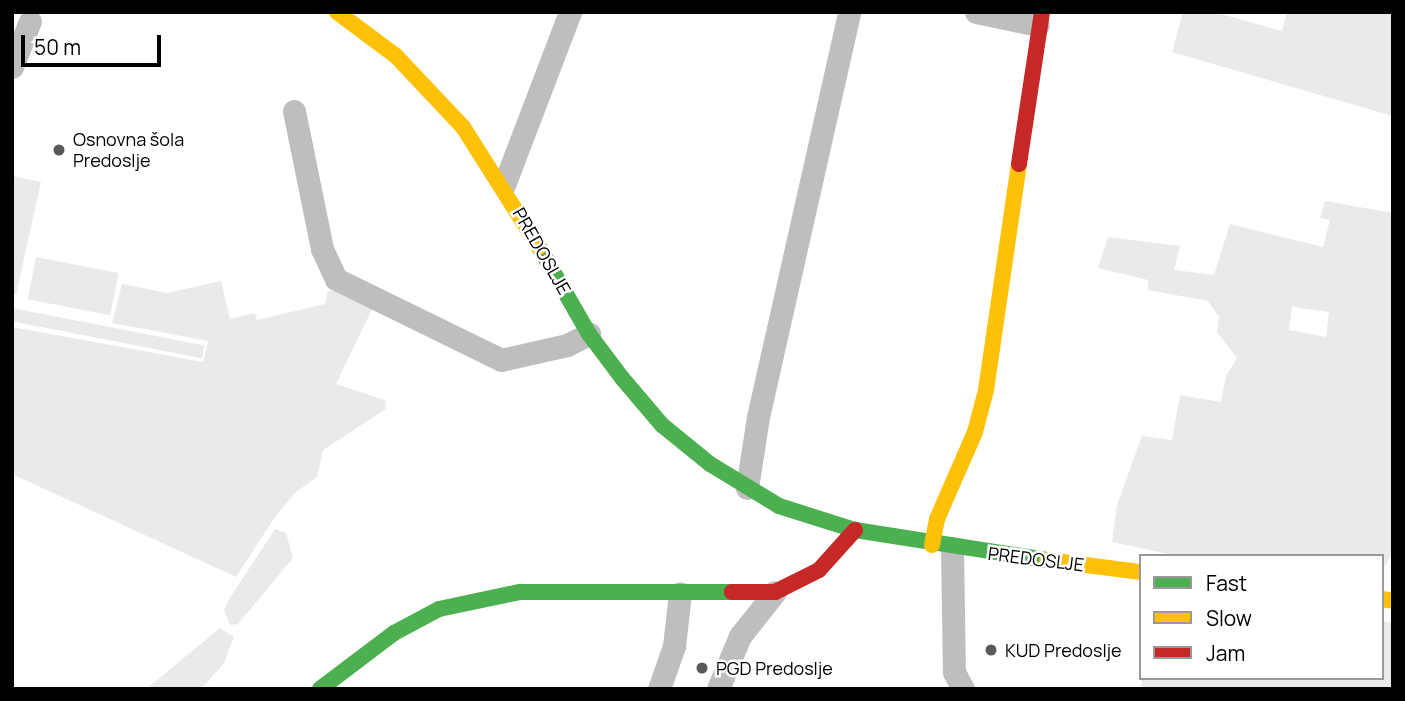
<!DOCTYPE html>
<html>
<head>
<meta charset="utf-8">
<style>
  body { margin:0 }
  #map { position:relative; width:1405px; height:701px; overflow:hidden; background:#fff; font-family:Manrope,sans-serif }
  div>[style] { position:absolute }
  .green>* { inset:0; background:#eaeaea; transform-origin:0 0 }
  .street>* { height:23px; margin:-11.5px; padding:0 11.5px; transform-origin:11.5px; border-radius:11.5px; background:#bebebe }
  .fast>* { height:16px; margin:-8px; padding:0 8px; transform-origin:8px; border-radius:8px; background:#4caf50 }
  .slow>* { height:16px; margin:-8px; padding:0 8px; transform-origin:8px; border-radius:8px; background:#ffc107 }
  .jam>* { height:16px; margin:-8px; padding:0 8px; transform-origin:8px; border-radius:8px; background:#c62828 }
  .dots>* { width:19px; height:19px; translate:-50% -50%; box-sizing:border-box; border:4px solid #fff; border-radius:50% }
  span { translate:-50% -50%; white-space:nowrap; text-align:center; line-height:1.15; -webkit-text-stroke:5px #fff; paint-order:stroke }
  .poi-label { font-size:18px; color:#000 }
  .left { translate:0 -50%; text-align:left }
  .street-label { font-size:18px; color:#000 }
  .frame { position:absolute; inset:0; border:14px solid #000; pointer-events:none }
  .legend { position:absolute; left:1139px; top:554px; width:245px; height:126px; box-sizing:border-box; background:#fff; border:2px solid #999; margin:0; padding:9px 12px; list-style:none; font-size:21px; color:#000 }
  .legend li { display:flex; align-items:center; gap:14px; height:35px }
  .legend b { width:35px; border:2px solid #999 }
  .scale { position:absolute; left:21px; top:35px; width:140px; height:32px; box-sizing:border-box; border:4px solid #000; border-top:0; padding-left:9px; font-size:21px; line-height:24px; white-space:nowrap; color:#000; -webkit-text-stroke:5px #fff; paint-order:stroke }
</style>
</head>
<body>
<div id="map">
  <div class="green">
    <i style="clip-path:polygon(1183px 12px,1214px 12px,1282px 31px,1287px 12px,1393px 12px,1393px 116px,1172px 52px)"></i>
    <i style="clip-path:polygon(12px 176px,41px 182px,16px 295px,12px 294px)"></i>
    <i style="clip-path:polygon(evenodd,1325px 201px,1393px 213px,1393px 553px,1382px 570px,1382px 556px,1178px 556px,1112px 542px,1117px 505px,1142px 436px,1172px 440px,1180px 395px,1221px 402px,1226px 376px,1237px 358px,1217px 332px,1219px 317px,1208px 301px,1148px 290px,1148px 280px,1098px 268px,1108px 237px,1180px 246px,1174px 270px,1214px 275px,1230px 224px,1323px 247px,1330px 220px,1320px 218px,1325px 201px,1292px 307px,1329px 312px,1326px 337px,1289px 330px,1292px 307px)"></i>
    <i style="left:36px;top:257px;width:84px;height:43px;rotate:11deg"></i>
    <i style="clip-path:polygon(221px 281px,230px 319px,255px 313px,257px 320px,325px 304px,328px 291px,343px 291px,373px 307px,336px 384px,385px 400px,386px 409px,323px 450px,317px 477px,296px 492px,277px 514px,236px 577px,12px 474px,12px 327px,203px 362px,208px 341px,112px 323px,122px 284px,167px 293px)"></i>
    <i style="left:12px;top:308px;width:196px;height:13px;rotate:11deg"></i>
    <i style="clip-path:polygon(275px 529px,286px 533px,293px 558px,238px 624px,230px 625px,224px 610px,228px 601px)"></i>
    <i style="clip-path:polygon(1382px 621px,1393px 623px,1393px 689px,1141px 689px,1142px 678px,1382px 678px)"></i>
    <i style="clip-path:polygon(220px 628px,234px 637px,224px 663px,201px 689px,146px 689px)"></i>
  </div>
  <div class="street">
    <i style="left:976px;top:12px;width:63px;rotate:11.8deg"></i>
    <i style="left:12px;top:67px;width:49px;rotate:-68.6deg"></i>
    <i style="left:294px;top:111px;width:141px;rotate:78.5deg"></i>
    <i style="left:322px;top:249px;width:33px;rotate:65deg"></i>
    <i style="left:336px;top:279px;width:184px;rotate:26.1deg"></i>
    <i style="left:501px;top:360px;width:68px;rotate:-12.8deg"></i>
    <i style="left:567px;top:345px;width:25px;rotate:-27deg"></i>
    <i style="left:504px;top:185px;width:185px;rotate:-69.1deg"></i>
    <i style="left:747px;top:488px;width:72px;rotate:-81.2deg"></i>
    <i style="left:758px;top:417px;width:415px;rotate:-77.3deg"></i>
    <i style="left:952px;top:548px;width:124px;rotate:89.1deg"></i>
    <i style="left:954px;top:672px;width:19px;rotate:62deg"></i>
    <i style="left:659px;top:689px;width:46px;rotate:-70.8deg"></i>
    <i style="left:674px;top:646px;width:53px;rotate:-83.5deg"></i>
    <i style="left:718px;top:689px;width:57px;rotate:-67.5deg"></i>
    <i style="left:740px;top:636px;width:56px;rotate:-51.5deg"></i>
  </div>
  <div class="fast">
    <i style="left:539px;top:247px;width:100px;rotate:60.1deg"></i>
    <i style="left:589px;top:334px;width:55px;rotate:53.1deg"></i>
    <i style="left:622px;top:378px;width:62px;rotate:49.6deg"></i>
    <i style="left:662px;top:425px;width:62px;rotate:39.1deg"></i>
    <i style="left:710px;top:464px;width:81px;rotate:31.3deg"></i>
    <i style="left:779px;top:506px;width:80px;rotate:17.5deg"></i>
    <i style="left:855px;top:530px;width:194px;rotate:8.9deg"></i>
    <i style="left:320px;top:689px;width:93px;rotate:-37.1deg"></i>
    <i style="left:394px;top:633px;width:51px;rotate:-28.1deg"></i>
    <i style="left:439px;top:609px;width:83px;rotate:-11.9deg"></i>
    <i style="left:520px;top:592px;width:212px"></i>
  </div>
  <div class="slow">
    <i style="left:337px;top:12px;width:74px;rotate:36.7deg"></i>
    <i style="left:396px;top:56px;width:98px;rotate:46.7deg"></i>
    <i style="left:463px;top:127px;width:142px;rotate:57.7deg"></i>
    <i style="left:932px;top:545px;width:26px;rotate:-79deg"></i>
    <i style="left:937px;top:519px;width:95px;rotate:-66.4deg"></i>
    <i style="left:975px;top:432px;width:43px;rotate:-75.3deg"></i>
    <i style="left:986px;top:390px;width:228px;rotate:-81.7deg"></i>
    <i style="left:1047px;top:560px;width:95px;rotate:7.3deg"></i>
    <i style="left:1382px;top:599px;width:11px;rotate:10deg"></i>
  </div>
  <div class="jam">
    <i style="left:1019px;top:164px;width:154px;rotate:-81.4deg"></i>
    <i style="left:732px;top:592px;width:43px"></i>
    <i style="left:775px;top:592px;width:49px;rotate:-26.6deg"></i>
    <i style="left:819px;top:570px;width:54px;rotate:-48deg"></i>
  </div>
  <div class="dots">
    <i style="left:59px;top:150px;background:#595959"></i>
    <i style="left:991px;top:650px;background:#595959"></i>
    <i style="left:702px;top:668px;background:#595959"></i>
  </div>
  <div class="poi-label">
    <span class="left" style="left:73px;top:150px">Osnovna šola<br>Predoslje</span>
    <span class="left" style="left:1005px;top:650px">KUD Predoslje</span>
    <span class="left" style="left:716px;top:668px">PGD Predoslje</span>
  </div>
  <div class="street-label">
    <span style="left:542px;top:251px;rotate:60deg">PREDOSLJE</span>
    <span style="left:1036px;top:559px;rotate:7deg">PREDOSLJE</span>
  </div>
  <div class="frame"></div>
  <ul class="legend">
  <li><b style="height:9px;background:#4caf50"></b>Fast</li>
  <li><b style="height:9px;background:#ffc107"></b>Slow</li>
  <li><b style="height:9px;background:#c62828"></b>Jam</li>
  </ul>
  <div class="scale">50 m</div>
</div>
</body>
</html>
